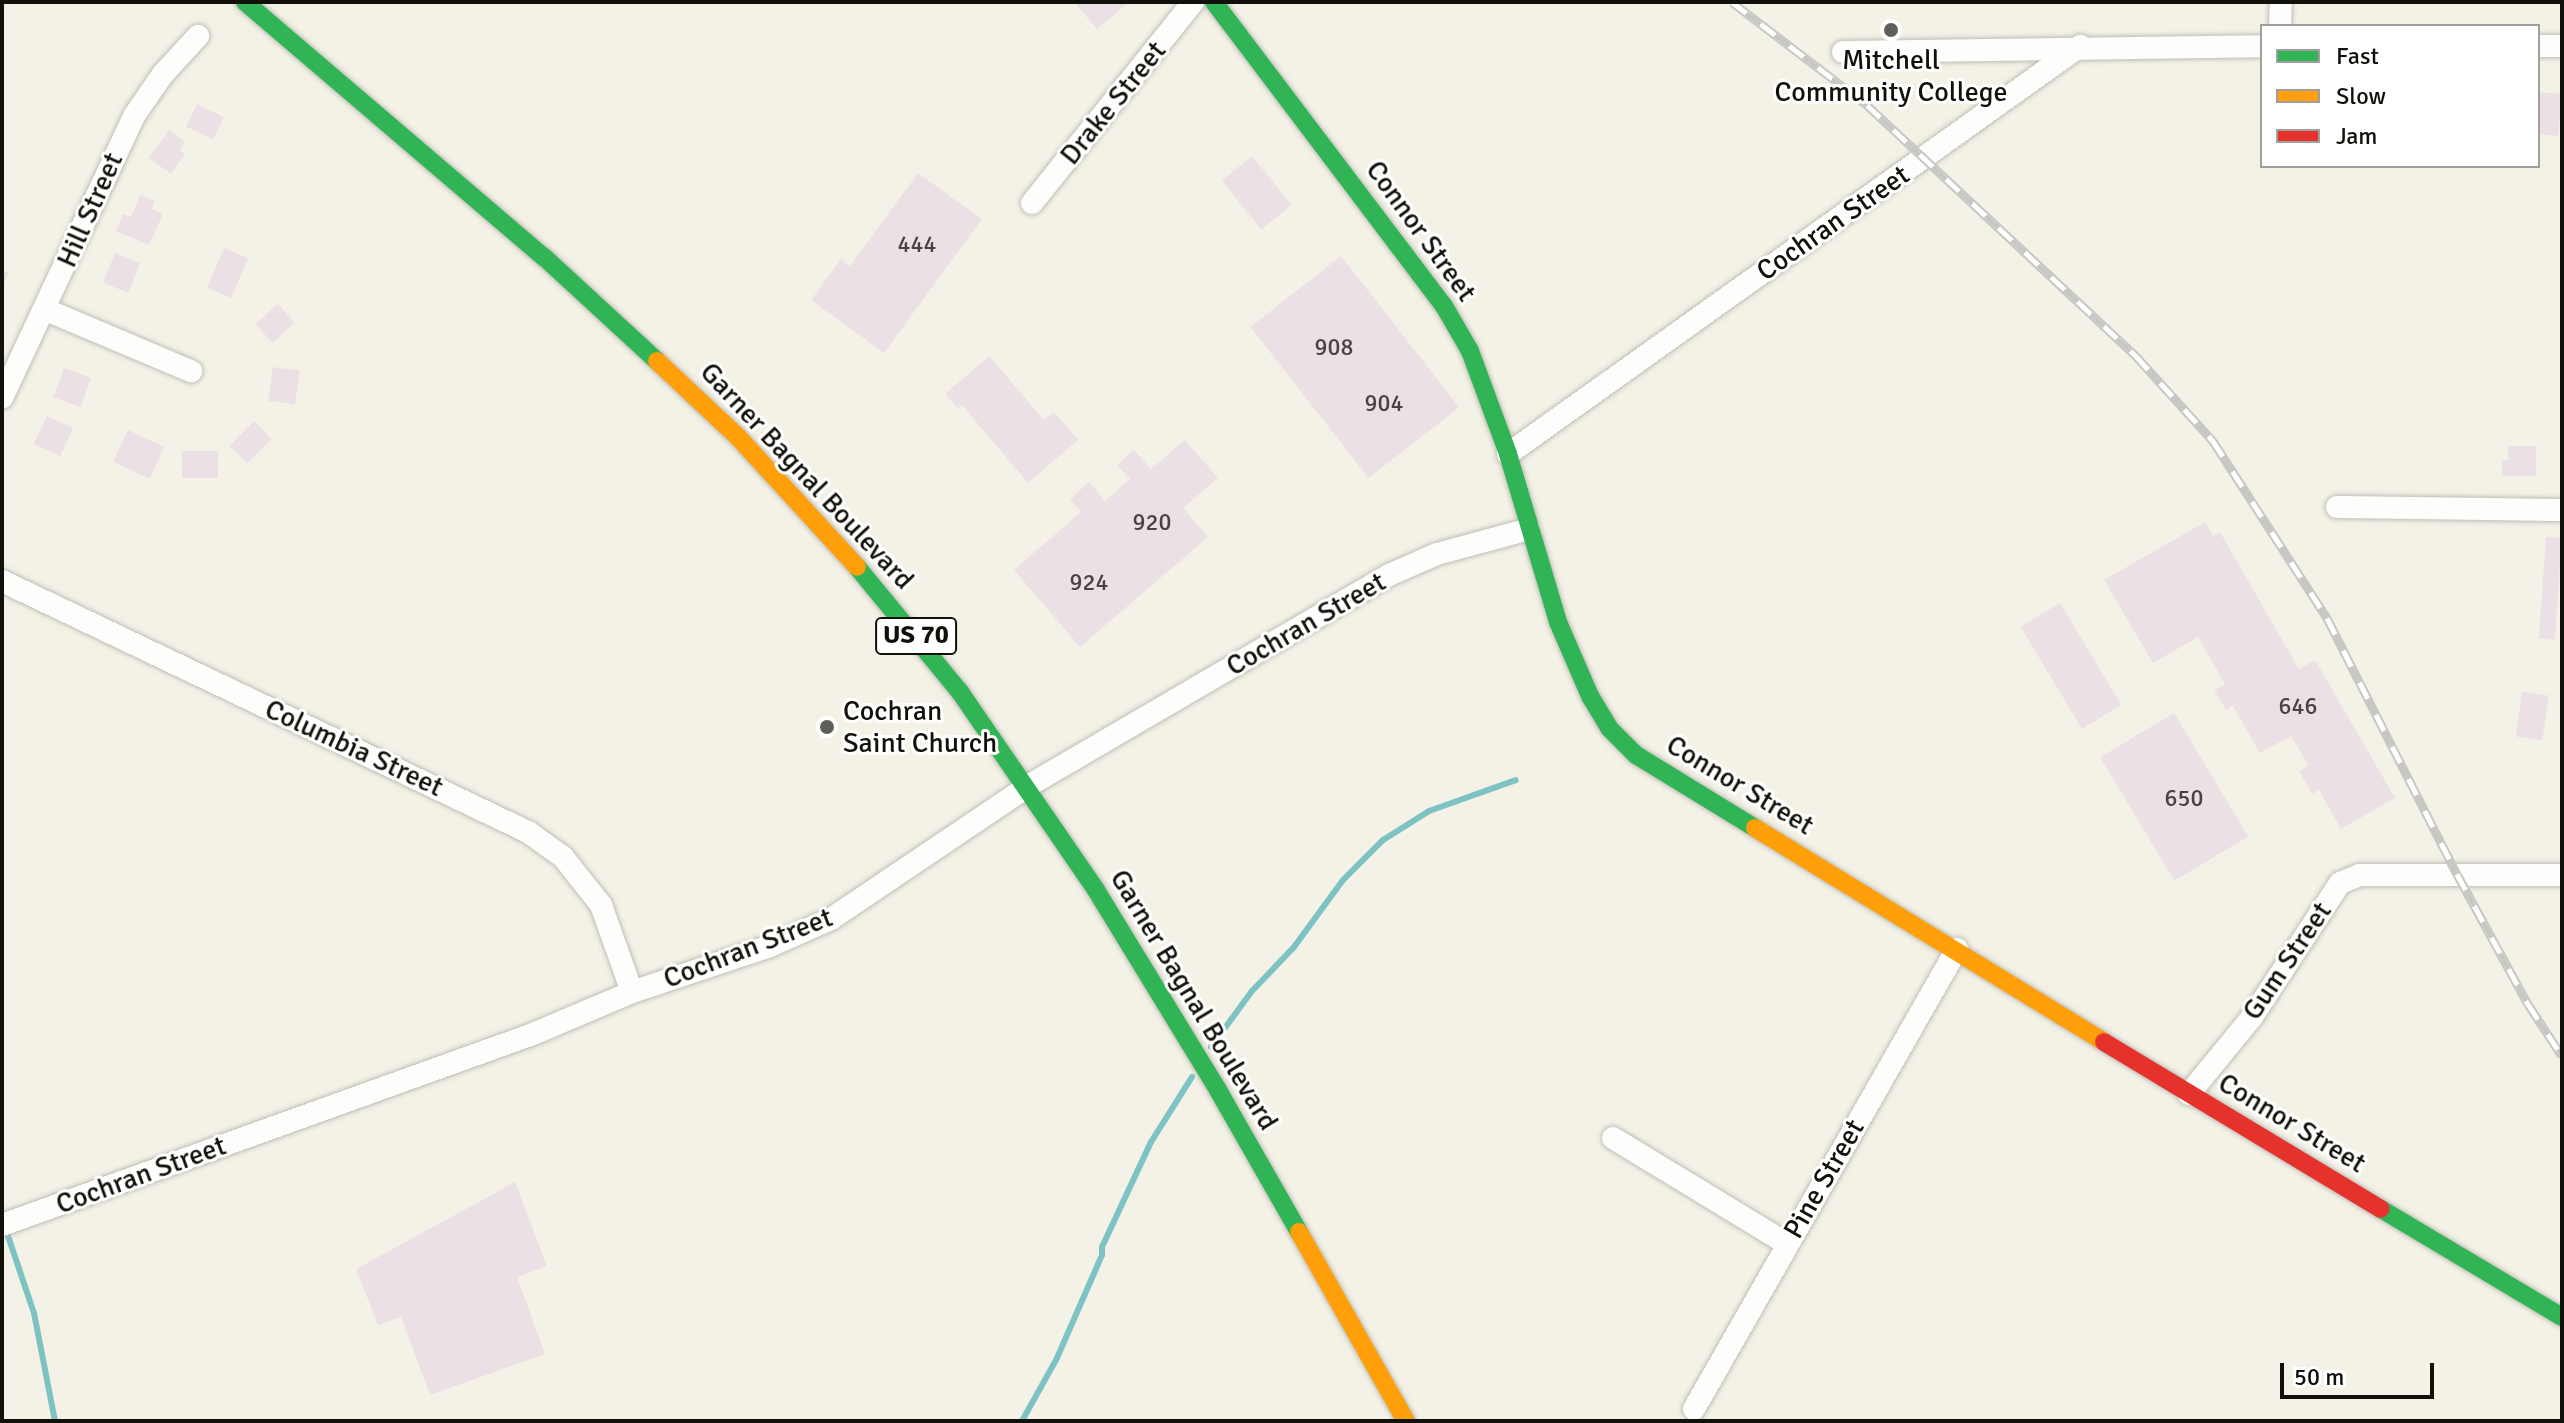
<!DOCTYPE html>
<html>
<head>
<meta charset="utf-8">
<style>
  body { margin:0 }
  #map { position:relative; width:2564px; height:1423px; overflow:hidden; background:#f4f2e7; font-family:Signika,sans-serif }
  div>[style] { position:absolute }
  .stream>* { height:6px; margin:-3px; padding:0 3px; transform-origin:3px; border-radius:3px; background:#7ec3c3 }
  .building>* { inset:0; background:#ebe0e5; transform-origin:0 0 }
  .roads { filter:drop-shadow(0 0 2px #bfbeb6) drop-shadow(0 0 2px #bfbeb6) }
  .street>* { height:22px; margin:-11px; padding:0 11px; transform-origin:11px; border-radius:11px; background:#fdfdfb }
  .fast>* { height:18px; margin:-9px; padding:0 9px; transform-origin:9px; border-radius:9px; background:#30b455 }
  .slow>* { height:18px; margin:-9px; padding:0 9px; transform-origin:9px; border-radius:9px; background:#ff9f0a }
  .jam>* { height:18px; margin:-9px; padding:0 9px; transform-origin:9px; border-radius:9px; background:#e5322d }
  .rail>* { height:9px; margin-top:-4.5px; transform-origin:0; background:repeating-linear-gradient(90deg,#fff 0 18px,#c7c7c4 0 36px); box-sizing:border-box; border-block:2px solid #c7c7c4 }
  .dots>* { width:22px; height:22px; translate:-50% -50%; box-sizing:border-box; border:4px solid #fff; border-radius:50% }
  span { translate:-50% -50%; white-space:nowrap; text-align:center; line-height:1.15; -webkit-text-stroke:6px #fff; paint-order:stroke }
  .number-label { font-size:24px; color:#484441 }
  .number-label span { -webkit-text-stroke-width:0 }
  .shield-label span { padding:2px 6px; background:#fff; border:2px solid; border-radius:6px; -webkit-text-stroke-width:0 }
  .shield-label { font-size:26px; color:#11100a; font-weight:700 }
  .poi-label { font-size:28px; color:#11100a }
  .left { translate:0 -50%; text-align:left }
  .street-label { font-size:28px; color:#11100a }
  .frame { position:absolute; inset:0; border:4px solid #11100a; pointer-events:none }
  .legend { position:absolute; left:2260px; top:24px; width:280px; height:144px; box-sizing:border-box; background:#fff; border:2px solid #a09f9d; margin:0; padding:10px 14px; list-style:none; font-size:24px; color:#11100a }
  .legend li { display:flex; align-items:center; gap:16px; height:40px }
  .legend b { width:40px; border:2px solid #a09f9d }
  .scale { position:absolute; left:2280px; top:1363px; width:154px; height:36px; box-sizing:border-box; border:4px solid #11100a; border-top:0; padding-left:10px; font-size:24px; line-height:28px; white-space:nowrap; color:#11100a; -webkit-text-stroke:6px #fff; paint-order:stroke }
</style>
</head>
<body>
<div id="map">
  <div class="stream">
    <i style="left:1211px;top:1047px;width:69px;rotate:-53.8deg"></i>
    <i style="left:1252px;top:991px;width:61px;rotate:-46.3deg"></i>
    <i style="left:1294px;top:947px;width:83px;rotate:-53.8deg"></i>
    <i style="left:1343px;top:880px;width:57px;rotate:-45deg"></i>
    <i style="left:1383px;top:840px;width:54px;rotate:-32.2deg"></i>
    <i style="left:1429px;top:811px;width:92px;rotate:-19.6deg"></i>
    <i style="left:6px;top:1230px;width:88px;rotate:71.4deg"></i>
    <i style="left:34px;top:1313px;width:110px;rotate:79deg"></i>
    <i style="left:1022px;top:1421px;width:72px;rotate:-60.9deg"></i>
    <i style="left:1057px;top:1358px;width:112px;rotate:-66.4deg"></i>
    <i style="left:1102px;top:1255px;width:8px;rotate:-90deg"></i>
    <i style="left:1102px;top:1247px;width:116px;rotate:-65deg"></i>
    <i style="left:1151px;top:1142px;width:77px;rotate:-57.8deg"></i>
  </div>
  <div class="building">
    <i style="clip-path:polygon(1074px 2px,1129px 2px,1097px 29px)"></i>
    <i style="clip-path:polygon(2538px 92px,2562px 94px,2558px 136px,2538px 134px)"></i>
    <i style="left:197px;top:104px;width:30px;height:25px;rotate:26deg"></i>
    <i style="clip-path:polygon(169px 130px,185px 142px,180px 150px,185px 154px,171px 174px,149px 158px)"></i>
    <i style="left:1252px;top:156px;width:63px;height:39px;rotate:51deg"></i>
    <i style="clip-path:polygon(918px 173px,982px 219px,884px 353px,811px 300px,841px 259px,850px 266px)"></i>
    <i style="clip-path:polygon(140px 195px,155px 201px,152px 209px,163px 214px,149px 245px,116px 231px,123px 214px,131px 217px)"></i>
    <i style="left:224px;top:248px;width:26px;height:43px;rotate:23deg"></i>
    <i style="left:115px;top:253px;width:27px;height:32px;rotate:22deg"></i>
    <i style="left:1341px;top:256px;width:192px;height:115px;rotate:52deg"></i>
    <i style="clip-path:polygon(2px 270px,9px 273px,2px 288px)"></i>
    <i style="left:278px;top:304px;width:25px;height:30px;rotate:48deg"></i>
    <i style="clip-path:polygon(989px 356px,1044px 420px,1054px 412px,1078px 440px,1028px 483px,962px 405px,958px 409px,945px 394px)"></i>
    <i style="left:273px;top:367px;width:27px;height:34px;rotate:8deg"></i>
    <i style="left:64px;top:368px;width:29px;height:31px;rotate:20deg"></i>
    <i style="left:47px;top:416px;width:29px;height:31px;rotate:25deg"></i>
    <i style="left:254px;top:421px;width:25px;height:35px;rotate:45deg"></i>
    <i style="left:128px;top:430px;width:40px;height:35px;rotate:25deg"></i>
    <i style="clip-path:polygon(1185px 440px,1218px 478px,1183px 508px,1208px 537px,1080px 647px,1014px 570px,1081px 512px,1070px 499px,1089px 482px,1105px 501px,1130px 479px,1117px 465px,1134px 450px,1151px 469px)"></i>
    <i style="clip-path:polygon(2508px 446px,2536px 446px,2536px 476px,2502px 476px,2502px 460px,2508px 460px)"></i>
    <i style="left:182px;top:451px;width:36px;height:27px"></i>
    <i style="clip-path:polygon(2205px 522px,2213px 536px,2220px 532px,2299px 669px,2315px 660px,2395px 798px,2341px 829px,2319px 790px,2312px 794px,2299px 771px,2309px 766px,2291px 736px,2260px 753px,2233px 706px,2226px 710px,2214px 690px,2225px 684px,2198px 637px,2153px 663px,2104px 580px)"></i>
    <i style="left:2546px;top:537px;width:16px;height:102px;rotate:4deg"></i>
    <i style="left:2060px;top:603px;width:119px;height:46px;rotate:59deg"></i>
    <i style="left:2522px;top:692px;width:27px;height:45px;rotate:8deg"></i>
    <i style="left:2174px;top:713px;width:144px;height:86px;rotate:59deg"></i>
    <i style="clip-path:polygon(515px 1182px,547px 1266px,517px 1277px,545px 1354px,430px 1395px,401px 1317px,378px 1325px,356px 1269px)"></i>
  </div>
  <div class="roads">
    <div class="street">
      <i style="left:2280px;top:26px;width:24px;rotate:-88deg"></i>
      <i style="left:2538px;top:46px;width:24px"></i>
      <i style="left:1843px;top:52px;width:419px;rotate:-0.8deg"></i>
      <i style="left:1032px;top:203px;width:258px;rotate:-51.3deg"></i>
      <i style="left:44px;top:309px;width:160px;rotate:22.9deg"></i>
      <i style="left:2px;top:398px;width:311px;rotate:-64.9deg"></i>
      <i style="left:134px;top:116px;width:51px;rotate:-55.4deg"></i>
      <i style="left:163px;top:74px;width:52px;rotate:-47.4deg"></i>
      <i style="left:1508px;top:454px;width:703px;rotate:-35.5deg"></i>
      <i style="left:2337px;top:507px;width:225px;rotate:0.8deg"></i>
      <i style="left:2px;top:581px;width:583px;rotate:25.51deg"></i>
      <i style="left:528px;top:832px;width:43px;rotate:35.5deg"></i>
      <i style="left:563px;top:857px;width:61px;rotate:51.6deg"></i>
      <i style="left:601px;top:905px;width:92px;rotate:70.4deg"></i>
      <i style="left:2189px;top:1094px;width:99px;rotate:-50.7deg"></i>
      <i style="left:2252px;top:1017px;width:160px;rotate:-56.7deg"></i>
      <i style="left:2340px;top:883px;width:22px;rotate:-22deg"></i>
      <i style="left:2360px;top:875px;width:202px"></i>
      <i style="left:1613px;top:1138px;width:204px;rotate:31.3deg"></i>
      <i style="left:2px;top:1225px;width:564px;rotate:-19.78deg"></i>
      <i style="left:533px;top:1034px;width:108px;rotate:-23deg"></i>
      <i style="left:632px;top:992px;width:145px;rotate:-18.4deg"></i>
      <i style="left:770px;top:946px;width:67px;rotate:-23.9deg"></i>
      <i style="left:831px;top:919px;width:238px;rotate:-34deg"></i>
      <i style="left:1028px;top:786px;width:418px;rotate:-30.3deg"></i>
      <i style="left:1389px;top:575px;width:52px;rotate:-23.6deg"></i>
      <i style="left:1437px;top:554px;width:95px;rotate:-15.2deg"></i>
      <i style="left:1694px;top:1409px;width:530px;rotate:-60.24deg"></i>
    </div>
    <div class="fast">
      <i style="left:245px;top:2px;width:393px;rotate:40.5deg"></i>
      <i style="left:544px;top:257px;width:154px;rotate:42.6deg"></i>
      <i style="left:1214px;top:2px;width:381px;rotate:52.9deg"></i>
      <i style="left:1444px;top:306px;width:52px;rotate:60deg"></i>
      <i style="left:1470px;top:351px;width:110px;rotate:69.7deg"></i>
      <i style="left:1508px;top:454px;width:175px;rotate:73.4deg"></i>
      <i style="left:1558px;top:622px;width:81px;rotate:66.6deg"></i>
      <i style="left:1590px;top:696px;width:37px;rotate:59deg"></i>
      <i style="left:1609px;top:728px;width:38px;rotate:45deg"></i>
      <i style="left:1636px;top:755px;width:140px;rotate:31.5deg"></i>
      <i style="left:857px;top:567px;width:162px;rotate:50.5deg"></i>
      <i style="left:960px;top:692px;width:240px;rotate:55.5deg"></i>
      <i style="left:1096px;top:890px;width:234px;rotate:58.6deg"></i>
      <i style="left:1218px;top:1090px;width:163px;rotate:60.3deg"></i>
      <i style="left:2381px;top:1209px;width:211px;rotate:30.8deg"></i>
    </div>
    <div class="slow">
      <i style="left:657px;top:361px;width:111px;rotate:43.2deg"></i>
      <i style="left:738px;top:437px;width:176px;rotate:47.5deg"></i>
      <i style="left:1755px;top:828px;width:409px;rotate:31.5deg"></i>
      <i style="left:1299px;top:1232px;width:217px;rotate:60.5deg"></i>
    </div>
    <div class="jam">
      <i style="left:2104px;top:1042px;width:323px;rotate:31.1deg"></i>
    </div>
  </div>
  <div class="rail">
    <i style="left:1732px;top:2px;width:170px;rotate:37.3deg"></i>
    <i style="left:1867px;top:105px;width:368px;rotate:43deg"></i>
    <i style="left:2136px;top:356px;width:115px;rotate:47.8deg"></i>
    <i style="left:2213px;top:441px;width:211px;rotate:57.2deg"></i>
    <i style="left:2327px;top:618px;width:287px;rotate:63.1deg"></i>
    <i style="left:2457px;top:874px;width:148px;rotate:61.4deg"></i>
    <i style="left:2528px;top:1004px;width:62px;rotate:56.8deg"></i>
  </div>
  <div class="dots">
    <i style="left:1891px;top:30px;background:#605f57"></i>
    <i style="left:827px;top:727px;background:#605f57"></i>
  </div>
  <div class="number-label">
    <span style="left:917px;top:245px">444</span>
    <span style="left:1334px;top:348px">908</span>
    <span style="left:1384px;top:404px">904</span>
    <span style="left:1152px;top:523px">920</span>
    <span style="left:1089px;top:583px">924</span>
    <span style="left:2298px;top:707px">646</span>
    <span style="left:2184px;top:799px">650</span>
  </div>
  <div class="shield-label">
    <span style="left:916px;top:636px">US 70</span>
  </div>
  <div class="poi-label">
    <span style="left:1891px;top:76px">Mitchell<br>Community College</span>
    <span class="left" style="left:843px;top:727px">Cochran<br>Saint Church</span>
  </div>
  <div class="street-label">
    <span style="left:1113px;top:103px;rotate:-51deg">Drake Street</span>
    <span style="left:90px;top:210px;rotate:-66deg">Hill Street</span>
    <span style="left:1833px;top:223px;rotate:-35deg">Cochran Street</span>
    <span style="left:1421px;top:231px;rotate:54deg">Connor Street</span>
    <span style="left:807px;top:476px;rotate:47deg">Garner Bagnal Boulevard</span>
    <span style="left:1306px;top:624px;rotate:-30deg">Cochran Street</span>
    <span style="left:354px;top:748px;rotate:25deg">Columbia Street</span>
    <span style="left:1740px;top:785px;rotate:31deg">Connor Street</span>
    <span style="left:748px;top:948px;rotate:-21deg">Cochran Street</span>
    <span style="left:2287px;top:961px;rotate:-56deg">Gum Street</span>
    <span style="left:1194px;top:1000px;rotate:59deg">Garner Bagnal Boulevard</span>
    <span style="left:2292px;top:1123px;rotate:31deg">Connor Street</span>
    <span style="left:141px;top:1175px;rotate:-20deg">Cochran Street</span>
    <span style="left:1824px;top:1179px;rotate:-60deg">Pine Street</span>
  </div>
  <div class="frame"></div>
  <ul class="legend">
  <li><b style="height:10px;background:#30b455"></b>Fast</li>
  <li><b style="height:10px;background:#ff9f0a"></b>Slow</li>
  <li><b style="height:10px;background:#e5322d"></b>Jam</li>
  </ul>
  <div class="scale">50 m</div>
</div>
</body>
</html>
